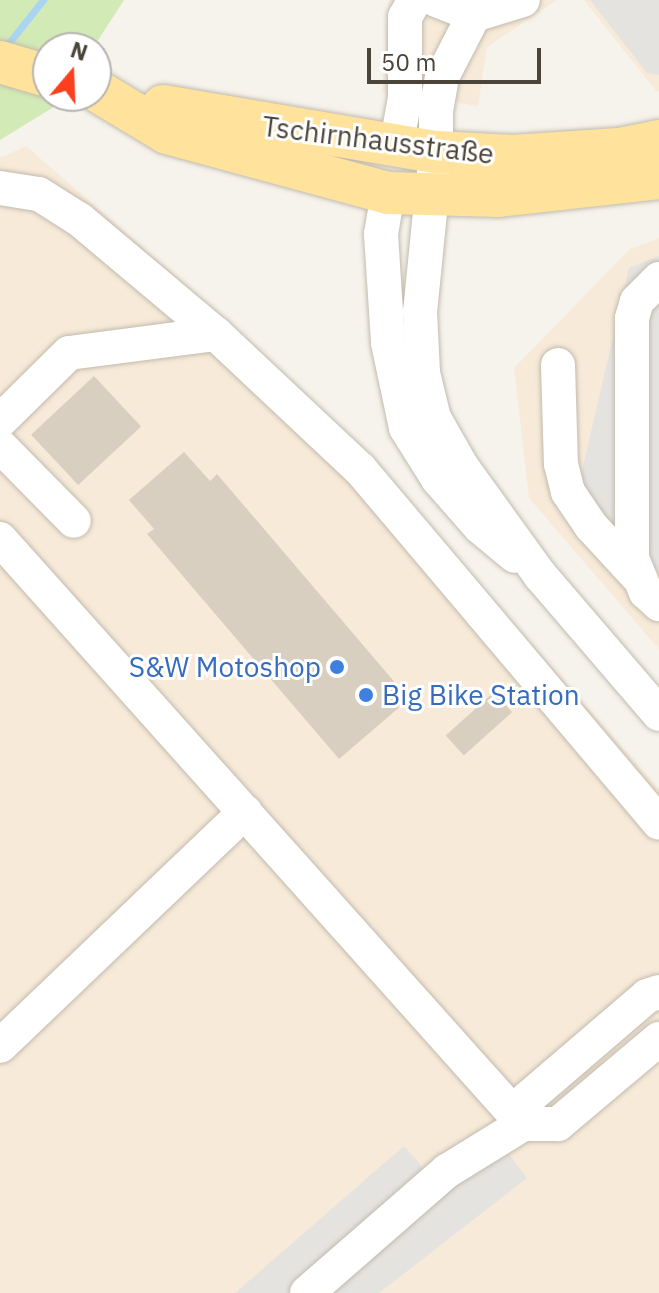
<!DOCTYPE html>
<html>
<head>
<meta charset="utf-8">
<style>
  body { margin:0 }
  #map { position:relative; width:659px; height:1293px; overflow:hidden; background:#f6f3ec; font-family:"IBM Plex Sans",sans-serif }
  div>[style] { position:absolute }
  .commercial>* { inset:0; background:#f7ead8 }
  .green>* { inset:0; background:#d2eab5 }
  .parking>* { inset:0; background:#e5e3e0 }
  .stream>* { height:7px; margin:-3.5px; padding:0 3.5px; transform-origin:3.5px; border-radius:3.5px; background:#a9d4f2 }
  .building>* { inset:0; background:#d8cfc1; transform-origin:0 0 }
  .roads { filter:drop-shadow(0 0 2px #c2bbae) drop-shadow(0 0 2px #c2bbae) }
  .minor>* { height:34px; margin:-17px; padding:0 17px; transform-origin:17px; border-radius:17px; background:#fff }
  .major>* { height:42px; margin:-21px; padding:0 21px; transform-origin:21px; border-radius:21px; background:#ffe39c }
  .dots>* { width:22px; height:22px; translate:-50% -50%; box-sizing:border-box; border:4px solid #fff; border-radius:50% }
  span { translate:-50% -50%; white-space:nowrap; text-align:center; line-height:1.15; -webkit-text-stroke:6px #fff; paint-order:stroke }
  .street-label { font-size:28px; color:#4b4439 }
  .shop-label { font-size:28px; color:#366cbe }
  .right { translate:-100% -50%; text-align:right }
  .left { translate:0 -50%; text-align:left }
  .north { position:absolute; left:32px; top:32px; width:80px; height:80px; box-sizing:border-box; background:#fff; border:2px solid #b7b4b0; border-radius:50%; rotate:19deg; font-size:22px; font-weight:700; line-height:32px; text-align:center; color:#4b4439 }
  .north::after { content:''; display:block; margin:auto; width:28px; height:36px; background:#fc3f1d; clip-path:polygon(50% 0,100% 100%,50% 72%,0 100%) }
  .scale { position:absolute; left:367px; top:48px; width:174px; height:36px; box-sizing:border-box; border:4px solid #4b4439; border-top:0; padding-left:10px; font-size:24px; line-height:28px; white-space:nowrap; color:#4b4439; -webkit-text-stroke:6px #fff; paint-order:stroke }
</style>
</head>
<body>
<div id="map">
  <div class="commercial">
    <i style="clip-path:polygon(389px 0,557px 0,487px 47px,478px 106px,382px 92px)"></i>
    <i style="clip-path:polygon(584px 0,659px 0,659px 91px,657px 92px)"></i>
    <i style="clip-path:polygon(26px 146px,193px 291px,361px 450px,659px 789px,659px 1293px,0 1293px,0 158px)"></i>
    <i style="clip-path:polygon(659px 238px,659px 649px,529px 498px,514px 368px,629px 250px)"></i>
  </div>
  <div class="green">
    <i style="clip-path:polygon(0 0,124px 0,93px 48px,48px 48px,48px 96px,63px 96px,57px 105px,0 140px)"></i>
  </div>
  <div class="parking">
    <i style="clip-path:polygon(590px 0,659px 0,659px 75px,647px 73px)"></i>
    <i style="clip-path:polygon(659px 256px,659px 572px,578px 488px,629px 268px)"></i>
    <i style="clip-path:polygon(404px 1146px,443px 1190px,508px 1153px,527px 1178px,379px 1293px,235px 1293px)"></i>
  </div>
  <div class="stream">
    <i style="left:4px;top:49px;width:63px;rotate:-51.5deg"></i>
  </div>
  <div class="building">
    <i style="left:94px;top:376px;width:69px;height:86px;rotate:47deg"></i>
    <i style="clip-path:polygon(184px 452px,210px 481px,217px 474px,409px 699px,339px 759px,147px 534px,154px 529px,129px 500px)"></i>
    <i style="left:494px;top:692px;width:27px;height:65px;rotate:48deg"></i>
  </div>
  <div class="roads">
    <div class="minor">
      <i style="left:436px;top:0;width:41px;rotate:21.5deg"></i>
      <i style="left:474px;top:15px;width:51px;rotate:-17deg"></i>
      <i style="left:474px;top:15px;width:70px;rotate:117.3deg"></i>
      <i style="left:442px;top:77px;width:35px;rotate:100deg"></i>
      <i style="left:436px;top:111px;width:41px;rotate:90deg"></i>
      <i style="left:436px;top:152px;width:160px;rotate:95.7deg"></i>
      <i style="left:420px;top:311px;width:62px;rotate:87.2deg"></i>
      <i style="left:423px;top:373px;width:46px;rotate:76.3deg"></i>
      <i style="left:434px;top:418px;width:56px;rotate:60.3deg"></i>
      <i style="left:462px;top:467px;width:133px;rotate:54.2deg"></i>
      <i style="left:540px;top:575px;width:183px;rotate:49.4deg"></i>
      <i style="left:396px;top:147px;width:50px;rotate:-79.6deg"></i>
      <i style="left:405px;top:98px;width:81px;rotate:-90deg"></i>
      <i style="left:405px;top:17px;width:20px;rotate:-60deg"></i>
      <i style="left:0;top:188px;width:39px;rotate:9deg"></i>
      <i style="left:39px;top:194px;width:49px;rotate:32.4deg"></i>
      <i style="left:80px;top:220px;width:177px;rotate:40deg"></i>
      <i style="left:216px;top:334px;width:197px;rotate:43.2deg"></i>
      <i style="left:360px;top:469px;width:463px;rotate:49.8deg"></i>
      <i style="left:388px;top:193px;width:42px;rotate:99.7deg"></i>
      <i style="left:381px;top:234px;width:109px;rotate:86.3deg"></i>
      <i style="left:388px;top:343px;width:87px;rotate:78deg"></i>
      <i style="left:406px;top:428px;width:60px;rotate:57.9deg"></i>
      <i style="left:438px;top:479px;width:64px;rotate:48.8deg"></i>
      <i style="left:480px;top:527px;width:45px;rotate:39.6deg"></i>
      <i style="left:659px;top:279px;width:31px;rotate:135deg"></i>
      <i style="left:637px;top:301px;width:18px;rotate:106deg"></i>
      <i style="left:632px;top:318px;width:240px;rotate:90deg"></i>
      <i style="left:632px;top:558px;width:37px;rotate:68deg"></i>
      <i style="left:646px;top:592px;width:18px;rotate:43deg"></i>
      <i style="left:558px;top:365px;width:99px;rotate:88.3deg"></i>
      <i style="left:561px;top:464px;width:29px;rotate:76deg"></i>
      <i style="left:568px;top:492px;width:41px;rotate:55.9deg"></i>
      <i style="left:591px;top:526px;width:67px;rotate:47.4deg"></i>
      <i style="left:0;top:421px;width:97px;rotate:-44.6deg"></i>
      <i style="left:69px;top:353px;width:148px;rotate:-7.4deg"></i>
      <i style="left:0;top:446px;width:105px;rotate:45.4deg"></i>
      <i style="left:0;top:539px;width:785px;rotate:48.2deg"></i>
      <i style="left:0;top:1046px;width:339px;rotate:-43.7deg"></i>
      <i style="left:523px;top:1124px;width:25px;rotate:-81deg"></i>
      <i style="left:527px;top:1099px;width:158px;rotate:-40.6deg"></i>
      <i style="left:647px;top:996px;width:13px;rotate:-18deg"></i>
      <i style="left:307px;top:1293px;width:186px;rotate:-41.1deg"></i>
      <i style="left:447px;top:1171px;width:89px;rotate:-31.7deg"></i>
      <i style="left:523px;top:1124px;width:35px"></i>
      <i style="left:558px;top:1124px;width:132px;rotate:-40.1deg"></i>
    </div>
    <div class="major">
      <i style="left:0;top:62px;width:50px;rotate:16.3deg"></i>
      <i style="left:99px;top:92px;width:79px;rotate:31.1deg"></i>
      <i style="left:167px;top:133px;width:229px;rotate:15.2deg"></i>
      <i style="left:388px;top:193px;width:111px;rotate:1.5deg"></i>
      <i style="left:499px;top:196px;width:161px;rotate:-6.4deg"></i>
      <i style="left:163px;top:106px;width:277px;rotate:9.6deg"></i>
      <i style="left:436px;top:152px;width:77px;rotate:3deg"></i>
      <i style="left:513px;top:156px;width:106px;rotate:-3.8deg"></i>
      <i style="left:619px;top:149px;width:41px;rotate:-11.3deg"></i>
    </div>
  </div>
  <div class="dots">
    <i style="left:337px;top:667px;background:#3f7fe0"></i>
    <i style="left:366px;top:695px;background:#3f7fe0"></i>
  </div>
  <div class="street-label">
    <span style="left:378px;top:140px;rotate:7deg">Tschirnhausstraße</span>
  </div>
  <div class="shop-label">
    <span class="right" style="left:321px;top:667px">S&amp;W Motoshop</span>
    <span class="left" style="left:382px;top:695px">Big Bike Station</span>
  </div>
  <div class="north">N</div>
  <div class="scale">50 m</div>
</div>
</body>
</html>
